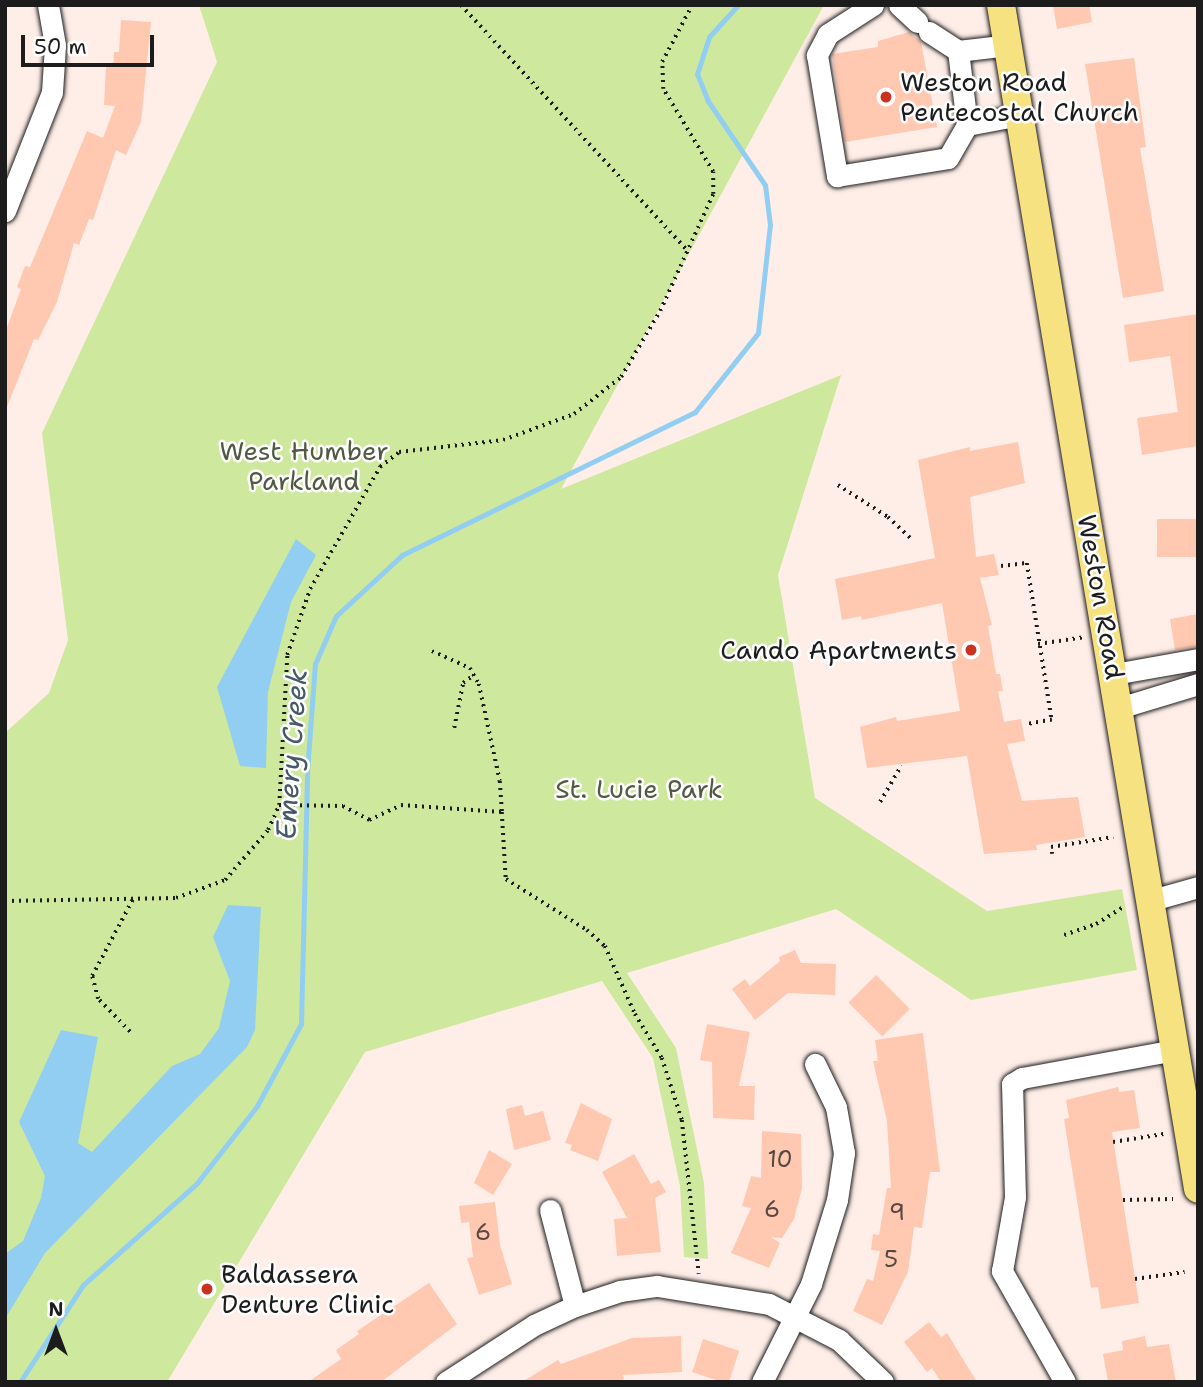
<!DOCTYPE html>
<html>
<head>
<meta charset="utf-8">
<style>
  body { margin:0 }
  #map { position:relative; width:1203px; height:1387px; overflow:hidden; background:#ffeee8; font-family:"Shantell Sans",sans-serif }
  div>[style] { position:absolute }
  .green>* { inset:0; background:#cee89e }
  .water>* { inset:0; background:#91cef2 }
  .stream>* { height:5px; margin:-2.5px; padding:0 2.5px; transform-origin:2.5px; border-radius:2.5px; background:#91cef2 }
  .building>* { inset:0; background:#ffc8b1; transform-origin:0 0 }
  .path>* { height:3.5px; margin-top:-1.75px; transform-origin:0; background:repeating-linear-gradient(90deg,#1c1c1c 0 2px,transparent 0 7px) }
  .roads { filter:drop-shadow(0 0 2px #1c1c1c) drop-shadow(0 0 2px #1c1c1c) }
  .minor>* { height:21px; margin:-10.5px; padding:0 10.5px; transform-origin:10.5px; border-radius:10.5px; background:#fff }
  .major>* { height:28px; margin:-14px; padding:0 14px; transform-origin:14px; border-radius:14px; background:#f7e281 }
  .dots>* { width:19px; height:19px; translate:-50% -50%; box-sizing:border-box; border:4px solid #fff; border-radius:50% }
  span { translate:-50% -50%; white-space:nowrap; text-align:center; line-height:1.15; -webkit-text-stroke:5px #fff; paint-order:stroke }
  .number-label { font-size:23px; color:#554741 }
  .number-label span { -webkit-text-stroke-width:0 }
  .poi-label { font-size:26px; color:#1c1c1c }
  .left { translate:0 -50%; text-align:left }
  .right { translate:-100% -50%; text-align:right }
  .park-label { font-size:26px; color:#515943 }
  .street-label { font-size:26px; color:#1c1c1c }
  .water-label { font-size:28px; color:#455a67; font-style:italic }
  .frame { position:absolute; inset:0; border:7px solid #1c1c1c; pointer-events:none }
  .north { position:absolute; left:21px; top:1296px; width:70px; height:70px; -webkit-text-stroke:5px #fff; paint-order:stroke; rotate:0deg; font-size:19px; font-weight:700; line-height:28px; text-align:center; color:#1c1c1c }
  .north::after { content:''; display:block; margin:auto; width:24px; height:32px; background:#1c1c1c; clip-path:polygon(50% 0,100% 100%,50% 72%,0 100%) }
  .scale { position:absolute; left:21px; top:35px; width:133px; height:32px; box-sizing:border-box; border:4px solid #1c1c1c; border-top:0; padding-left:9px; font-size:21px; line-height:24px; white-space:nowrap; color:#1c1c1c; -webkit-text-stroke:5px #fff; paint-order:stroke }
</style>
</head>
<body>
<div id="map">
  <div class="green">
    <i style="clip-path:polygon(199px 5px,824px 5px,561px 489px,841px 375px,778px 575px,815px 798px,987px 911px,1122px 889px,1137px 970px,971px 1000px,836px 909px,627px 973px,676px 1048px,704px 1183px,708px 1259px,684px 1257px,680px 1186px,653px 1058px,602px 981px,365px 1052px,167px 1382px,5px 1382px,5px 733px,49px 693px,68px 640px,42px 433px,217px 62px)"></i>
  </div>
  <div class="water">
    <i style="clip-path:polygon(296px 539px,316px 555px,291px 602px,268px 692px,266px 768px,240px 766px,217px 687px)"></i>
    <i style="clip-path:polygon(228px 905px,261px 907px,255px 1030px,247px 1047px,45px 1253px,5px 1319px,5px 1254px,23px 1241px,41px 1198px,45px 1176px,19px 1122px,61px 1030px,98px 1037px,78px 1143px,92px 1152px,172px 1066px,200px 1054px,219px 1028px,230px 981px,213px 937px)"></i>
  </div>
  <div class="stream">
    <i style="left:20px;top:1382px;width:116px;rotate:-57deg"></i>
    <i style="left:83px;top:1285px;width:153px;rotate:-41.8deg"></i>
    <i style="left:197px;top:1183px;width:98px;rotate:-52.1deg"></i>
    <i style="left:257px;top:1106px;width:93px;rotate:-61.8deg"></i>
    <i style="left:301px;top:1024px;width:252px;rotate:-88.6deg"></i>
    <i style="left:307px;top:772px;width:108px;rotate:-85.8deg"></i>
    <i style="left:315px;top:664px;width:52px;rotate:-66.4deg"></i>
    <i style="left:336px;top:616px;width:90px;rotate:-42.7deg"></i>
    <i style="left:402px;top:555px;width:326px;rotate:-26deg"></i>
    <i style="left:695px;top:412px;width:101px;rotate:-51.4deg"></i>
    <i style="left:758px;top:333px;width:109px;rotate:-83.7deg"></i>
    <i style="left:770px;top:225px;width:40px;rotate:-97.1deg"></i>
    <i style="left:765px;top:185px;width:102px;rotate:-124.2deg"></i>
    <i style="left:708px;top:101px;width:29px;rotate:-112deg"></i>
    <i style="left:697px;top:74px;width:39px;rotate:-72deg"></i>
    <i style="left:709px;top:37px;width:43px;rotate:-47.8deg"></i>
  </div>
  <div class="building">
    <i style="clip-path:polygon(1053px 5px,1089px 5px,1092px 22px,1057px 29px)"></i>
    <i style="clip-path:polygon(121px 20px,151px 22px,141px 122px,126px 155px,116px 150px,93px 220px,89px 219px,79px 245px,74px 243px,57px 302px,38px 340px,34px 339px,5px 412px,5px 333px,21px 289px,17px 287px,25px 266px,30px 267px,87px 131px,103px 138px,115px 106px,104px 105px,106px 67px,113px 67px,114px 52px,119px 52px)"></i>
    <i style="clip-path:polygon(909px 32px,921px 42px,937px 127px,845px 142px,832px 54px,878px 47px,878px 41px)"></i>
    <i style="clip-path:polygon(1134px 58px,1146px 147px,1140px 148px,1164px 291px,1123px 298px,1085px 64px)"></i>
    <i style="clip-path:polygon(1198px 314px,1198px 446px,1142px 455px,1137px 418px,1178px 412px,1170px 356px,1129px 362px,1124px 325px)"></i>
    <i style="clip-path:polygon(1018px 442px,1025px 483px,970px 497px,976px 557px,994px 554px,999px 575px,980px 578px,992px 625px,988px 626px,996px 674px,1000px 674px,1003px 691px,998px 691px,1004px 722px,1021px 719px,1025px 741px,1007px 744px,1022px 801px,1078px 797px,1085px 837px,1036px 845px,1037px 850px,984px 854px,967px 756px,867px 768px,860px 727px,896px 717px,897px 721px,960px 711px,942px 603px,862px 620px,861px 616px,842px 620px,835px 579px,935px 558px,918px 460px,970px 447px,970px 451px)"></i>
    <i style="left:1198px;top:519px;width:38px;height:41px;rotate:90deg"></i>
    <i style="clip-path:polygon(1198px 614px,1198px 646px,1175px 650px,1170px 619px)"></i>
    <i style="clip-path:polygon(795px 950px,801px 963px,836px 964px,835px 995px,788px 993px,755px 1020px,732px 989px,745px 979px,750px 986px,780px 961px,779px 957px)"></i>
    <i style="left:876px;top:975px;width:48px;height:39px;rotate:45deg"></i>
    <i style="clip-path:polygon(707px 1024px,750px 1032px,739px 1086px,755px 1086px,754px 1120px,713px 1118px,712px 1062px,700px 1060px)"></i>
    <i style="clip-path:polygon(923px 1033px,940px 1172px,930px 1172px,922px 1228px,914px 1227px,908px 1272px,882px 1325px,853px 1311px,867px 1279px,873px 1281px,880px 1251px,871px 1250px,873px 1234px,879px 1235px,887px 1188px,891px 1188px,887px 1121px,873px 1061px,878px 1061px,875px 1040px)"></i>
    <i style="clip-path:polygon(1118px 1087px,1119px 1092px,1134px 1090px,1140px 1128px,1112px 1132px,1139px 1303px,1101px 1309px,1098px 1287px,1091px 1288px,1064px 1119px,1069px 1118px,1066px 1100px)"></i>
    <i style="clip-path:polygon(581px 1103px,612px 1119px,598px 1161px,570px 1150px,572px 1145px,565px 1143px)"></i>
    <i style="clip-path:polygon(522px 1105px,525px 1116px,543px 1111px,551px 1140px,514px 1150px,506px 1109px)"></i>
    <i style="clip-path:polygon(762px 1131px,801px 1134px,802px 1188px,794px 1219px,782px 1238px,771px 1237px,780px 1243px,769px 1268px,731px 1253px,751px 1208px,742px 1206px,751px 1176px,761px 1178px)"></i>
    <i style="clip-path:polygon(489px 1150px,512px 1164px,493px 1195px,474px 1183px)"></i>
    <i style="clip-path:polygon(634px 1154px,651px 1184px,659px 1180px,666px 1192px,655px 1198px,661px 1252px,617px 1256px,614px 1219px,627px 1218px,602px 1172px)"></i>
    <i style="clip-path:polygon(495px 1202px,500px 1245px,512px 1284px,479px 1295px,467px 1258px,473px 1257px,469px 1222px,461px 1223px,459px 1206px)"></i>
    <i style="clip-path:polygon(429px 1283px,457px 1324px,381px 1382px,308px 1382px,341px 1359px,336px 1350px,359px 1334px,357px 1331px)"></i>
    <i style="clip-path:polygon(929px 1322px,941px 1337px,947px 1333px,977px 1382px,941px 1382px,932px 1368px,927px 1372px,904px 1342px)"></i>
    <i style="clip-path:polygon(681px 1336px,682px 1372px,623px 1375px,624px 1379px,617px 1382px,522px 1382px,558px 1360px,561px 1364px,632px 1338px)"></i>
    <i style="clip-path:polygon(1145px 1336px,1147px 1347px,1169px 1344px,1176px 1382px,1108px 1382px,1103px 1354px,1123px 1350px,1122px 1341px)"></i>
    <i style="left:703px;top:1339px;width:38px;height:35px;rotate:18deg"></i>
  </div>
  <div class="path">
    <i style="left:461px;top:5px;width:335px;rotate:47.3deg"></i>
    <i style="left:838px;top:485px;width:59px;rotate:32.6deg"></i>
    <i style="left:888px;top:517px;width:34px;rotate:43deg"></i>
    <i style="left:1001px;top:566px;width:26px;rotate:-7deg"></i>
    <i style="left:1027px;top:563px;width:159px;rotate:81deg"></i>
    <i style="left:1052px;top:720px;width:27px;rotate:170deg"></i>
    <i style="left:1038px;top:644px;width:48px;rotate:-8.5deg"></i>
    <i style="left:432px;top:651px;width:42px;rotate:24.1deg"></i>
    <i style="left:470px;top:668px;width:18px;rotate:61deg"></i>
    <i style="left:479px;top:684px;width:99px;rotate:77.8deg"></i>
    <i style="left:500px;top:781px;width:31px;rotate:86deg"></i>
    <i style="left:454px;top:728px;width:46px;rotate:-78.7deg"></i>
    <i style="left:463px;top:683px;width:14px;rotate:-36deg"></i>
    <i style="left:880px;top:802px;width:42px;rotate:-59.7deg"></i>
    <i style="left:279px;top:805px;width:64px;rotate:0.9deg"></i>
    <i style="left:343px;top:806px;width:30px;rotate:28deg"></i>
    <i style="left:369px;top:820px;width:35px;rotate:-25deg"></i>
    <i style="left:401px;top:805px;width:101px;rotate:4deg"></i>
    <i style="left:502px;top:812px;width:67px;rotate:86.6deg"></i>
    <i style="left:506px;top:879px;width:96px;rotate:32.2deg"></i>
    <i style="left:587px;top:930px;width:24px;rotate:42deg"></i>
    <i style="left:605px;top:946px;width:74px;rotate:66.2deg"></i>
    <i style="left:635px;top:1014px;width:52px;rotate:58.5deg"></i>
    <i style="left:662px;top:1058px;width:65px;rotate:72.1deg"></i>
    <i style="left:682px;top:1120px;width:155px;rotate:83.7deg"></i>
    <i style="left:1052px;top:854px;width:7px;rotate:-98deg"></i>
    <i style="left:1051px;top:847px;width:63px;rotate:-9.2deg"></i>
    <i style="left:5px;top:901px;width:171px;rotate:-1deg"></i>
    <i style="left:176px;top:898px;width:52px;rotate:-20.2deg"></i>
    <i style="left:225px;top:880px;width:66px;rotate:-49.3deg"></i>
    <i style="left:268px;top:830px;width:27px;rotate:-66deg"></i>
    <i style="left:279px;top:805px;width:150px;rotate:-86.9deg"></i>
    <i style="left:287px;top:655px;width:70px;rotate:-70.8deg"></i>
    <i style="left:310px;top:589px;width:141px;rotate:-60.2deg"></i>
    <i style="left:380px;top:467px;width:24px;rotate:-38deg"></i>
    <i style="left:399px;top:452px;width:105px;rotate:-6.6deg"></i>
    <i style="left:503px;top:440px;width:76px;rotate:-20.1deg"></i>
    <i style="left:574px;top:414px;width:60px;rotate:-38.2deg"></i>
    <i style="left:621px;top:377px;width:77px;rotate:-59.4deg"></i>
    <i style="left:660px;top:311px;width:128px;rotate:-65.6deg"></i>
    <i style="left:713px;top:194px;width:22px;rotate:-90deg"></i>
    <i style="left:713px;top:172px;width:97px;rotate:-121.1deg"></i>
    <i style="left:663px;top:89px;width:27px;rotate:-92deg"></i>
    <i style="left:662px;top:62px;width:64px;rotate:-62.2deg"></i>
    <i style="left:1064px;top:935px;width:34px;rotate:-19deg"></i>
    <i style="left:1096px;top:924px;width:34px;rotate:-32deg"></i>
    <i style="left:130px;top:1032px;width:46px;rotate:-134.1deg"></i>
    <i style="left:98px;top:999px;width:24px;rotate:-105deg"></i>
    <i style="left:92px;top:976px;width:87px;rotate:-62deg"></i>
    <i style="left:1113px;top:1142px;width:51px;rotate:-9.1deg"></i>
    <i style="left:1123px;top:1200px;width:50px;rotate:-1.1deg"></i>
    <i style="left:1135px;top:1279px;width:50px;rotate:-8deg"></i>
  </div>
  <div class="roads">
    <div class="minor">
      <i style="left:873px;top:5px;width:54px;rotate:147.2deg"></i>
      <i style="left:828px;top:34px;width:24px;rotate:118deg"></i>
      <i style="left:817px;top:55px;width:123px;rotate:80.6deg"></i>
      <i style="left:837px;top:176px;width:112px;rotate:-9.2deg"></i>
      <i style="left:948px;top:158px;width:38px;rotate:-60deg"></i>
      <i style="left:967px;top:125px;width:75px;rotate:-96.9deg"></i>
      <i style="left:899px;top:5px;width:25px;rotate:43deg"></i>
      <i style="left:929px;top:32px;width:35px;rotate:33deg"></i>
      <i style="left:958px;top:51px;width:50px;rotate:-6.8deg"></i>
      <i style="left:967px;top:125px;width:54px;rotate:-10.7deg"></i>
      <i style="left:5px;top:211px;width:128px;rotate:-68.4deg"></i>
      <i style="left:52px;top:92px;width:47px;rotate:-86.3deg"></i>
      <i style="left:55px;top:45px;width:41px;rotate:-99.9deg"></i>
      <i style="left:1114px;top:674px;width:85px;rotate:-10.1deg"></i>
      <i style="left:1119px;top:708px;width:83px;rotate:-16.9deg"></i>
      <i style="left:1152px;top:900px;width:48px;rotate:-15.8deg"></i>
      <i style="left:550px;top:1210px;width:99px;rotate:75.4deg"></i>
      <i style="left:446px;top:1382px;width:105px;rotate:-32.9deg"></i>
      <i style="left:534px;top:1325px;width:45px;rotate:-24.9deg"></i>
      <i style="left:575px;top:1306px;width:47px;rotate:-18.4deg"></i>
      <i style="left:620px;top:1291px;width:37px;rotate:-8deg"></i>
      <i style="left:657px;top:1286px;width:113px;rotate:9.1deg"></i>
      <i style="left:769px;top:1304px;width:79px;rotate:27.2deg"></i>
      <i style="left:839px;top:1340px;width:61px;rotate:43.7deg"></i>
      <i style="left:762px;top:1382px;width:110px;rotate:-63.4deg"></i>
      <i style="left:811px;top:1284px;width:88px;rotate:-72.8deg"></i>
      <i style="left:837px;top:1200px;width:48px;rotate:-81.5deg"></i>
      <i style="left:844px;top:1153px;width:47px;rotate:-99.9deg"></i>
      <i style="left:836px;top:1107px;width:48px;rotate:-116deg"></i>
      <i style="left:1065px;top:1382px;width:128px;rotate:-119.6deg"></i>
      <i style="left:1002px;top:1271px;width:75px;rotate:-80deg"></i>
      <i style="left:1015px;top:1197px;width:113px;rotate:-91.5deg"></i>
      <i style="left:1012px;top:1084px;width:12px;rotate:-31deg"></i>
      <i style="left:1022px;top:1078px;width:156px;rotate:-10.4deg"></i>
    </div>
    <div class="major">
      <i style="left:1001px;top:5px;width:1200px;rotate:80.55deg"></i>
    </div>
  </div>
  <div class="dots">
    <i style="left:886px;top:97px;background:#c8321e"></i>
    <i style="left:971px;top:650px;background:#c8321e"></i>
    <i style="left:207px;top:1289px;background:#c8321e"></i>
  </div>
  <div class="number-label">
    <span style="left:780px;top:1159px">10</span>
    <span style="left:772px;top:1209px">6</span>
    <span style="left:897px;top:1212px">9</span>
    <span style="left:483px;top:1232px">6</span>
    <span style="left:891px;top:1259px">5</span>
  </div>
  <div class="poi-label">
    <span class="left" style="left:900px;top:97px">Weston Road<br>Pentecostal Church</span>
    <span class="right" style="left:957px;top:650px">Cando Apartments</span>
    <span class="left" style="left:221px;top:1289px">Baldassera<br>Denture Clinic</span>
  </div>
  <div class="park-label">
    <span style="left:304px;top:466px">West Humber<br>Parkland</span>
    <span style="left:639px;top:789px">St. Lucie Park</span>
  </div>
  <div class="street-label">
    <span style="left:1101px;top:597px;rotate:80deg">Weston Road</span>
  </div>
  <div class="water-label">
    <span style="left:291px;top:754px;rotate:-86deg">Emery Creek</span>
  </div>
  <div class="frame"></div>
  <div class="north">N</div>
  <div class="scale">50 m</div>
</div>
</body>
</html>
